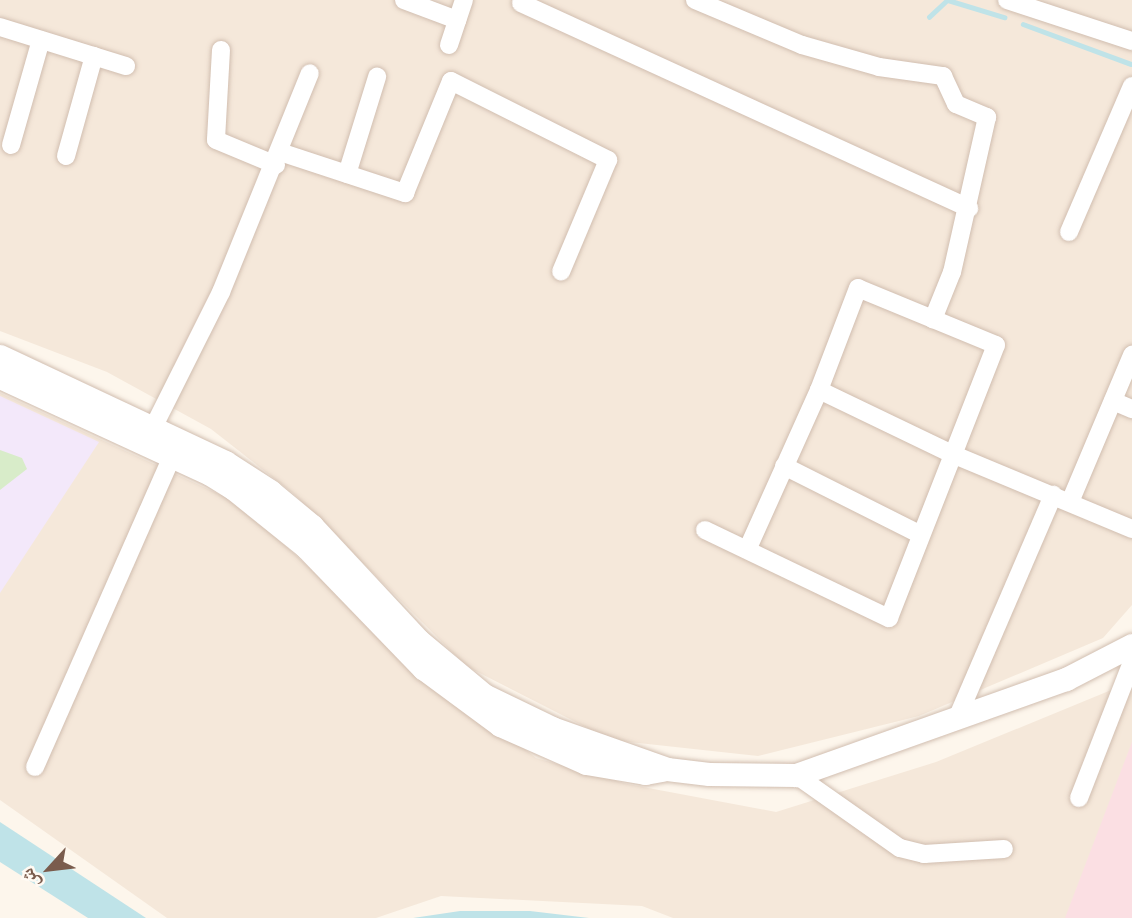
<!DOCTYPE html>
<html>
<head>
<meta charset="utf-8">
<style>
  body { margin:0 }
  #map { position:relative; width:1132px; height:918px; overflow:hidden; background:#fdf6ec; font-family:"Fira Sans","Noto Naskh Arabic",sans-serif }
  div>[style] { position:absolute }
  .residential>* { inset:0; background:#f5e8da }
  .education>* { inset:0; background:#f3e8fa }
  .medical>* { inset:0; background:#fbdfe3 }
  .green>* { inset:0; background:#d8ecc9 }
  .water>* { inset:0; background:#bfe3e8 }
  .stream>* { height:4.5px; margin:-2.25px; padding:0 2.25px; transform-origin:2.25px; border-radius:2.25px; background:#bfe3e8 }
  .roads { filter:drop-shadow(0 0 2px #d1beb0) drop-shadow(0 0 2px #d1beb0) }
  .minor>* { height:18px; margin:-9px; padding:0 9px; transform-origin:9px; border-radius:9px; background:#fff }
  .tertiary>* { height:23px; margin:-11.5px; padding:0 11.5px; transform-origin:11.5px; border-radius:11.5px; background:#fff }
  span { translate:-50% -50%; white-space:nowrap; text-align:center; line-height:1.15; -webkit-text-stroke:7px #fffaf3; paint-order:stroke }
  .north { position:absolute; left:14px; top:834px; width:70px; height:70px; -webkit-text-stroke:5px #fffaf3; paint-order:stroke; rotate:243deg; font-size:19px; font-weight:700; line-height:28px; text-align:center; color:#7a5c4d }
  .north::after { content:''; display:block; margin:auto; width:24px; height:32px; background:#7a5c4d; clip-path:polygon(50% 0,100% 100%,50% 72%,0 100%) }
</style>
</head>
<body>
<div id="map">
  <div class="residential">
    <i style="clip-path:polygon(0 0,1132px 0,1132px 605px,1103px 638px,919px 716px,758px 756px,611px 740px,466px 666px,294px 494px,211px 429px,107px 372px,0 331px)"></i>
    <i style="clip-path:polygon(0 393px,238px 503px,408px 657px,536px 758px,627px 784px,776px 812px,936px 762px,1121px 686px,1132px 673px,1132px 918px,673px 918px,642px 906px,441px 896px,376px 918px,167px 918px,0 800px)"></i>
  </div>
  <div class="education">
    <i style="clip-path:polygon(0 396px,99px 442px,0 593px)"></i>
  </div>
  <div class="medical">
    <i style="clip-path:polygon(1132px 742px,1132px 918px,1065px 918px)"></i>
  </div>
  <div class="green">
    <i style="clip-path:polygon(0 450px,22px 458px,27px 469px,0 490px)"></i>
  </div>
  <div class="water">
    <i style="clip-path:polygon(0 822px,146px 918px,88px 918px,0 862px)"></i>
    <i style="clip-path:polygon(460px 911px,530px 911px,589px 918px,413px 918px)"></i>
  </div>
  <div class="stream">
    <i style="left:948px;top:0;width:59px;rotate:16.9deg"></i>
    <i style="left:929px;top:17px;width:25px;rotate:-43deg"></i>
    <i style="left:1023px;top:24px;width:115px;rotate:20.3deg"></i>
  </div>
  <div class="roads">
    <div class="minor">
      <i style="left:404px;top:0;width:57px;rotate:20.7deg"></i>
      <i style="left:695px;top:0;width:116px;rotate:22.8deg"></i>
      <i style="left:802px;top:45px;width:80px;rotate:15.9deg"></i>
      <i style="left:879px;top:67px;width:65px;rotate:8deg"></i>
      <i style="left:943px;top:76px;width:31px;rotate:65deg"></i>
      <i style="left:956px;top:104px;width:34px;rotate:23deg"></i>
      <i style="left:987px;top:117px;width:159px;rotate:102.7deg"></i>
      <i style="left:952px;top:272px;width:51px;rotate:112deg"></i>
      <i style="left:1007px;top:0;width:132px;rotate:18.2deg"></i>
      <i style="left:521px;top:3px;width:493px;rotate:24.6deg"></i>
      <i style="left:0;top:27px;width:132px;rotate:17.2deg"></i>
      <i style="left:449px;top:45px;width:47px;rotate:-71.6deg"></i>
      <i style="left:221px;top:50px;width:90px;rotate:93.2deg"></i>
      <i style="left:216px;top:140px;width:65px;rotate:22.6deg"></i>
      <i style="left:11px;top:145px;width:109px;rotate:-74.1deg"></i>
      <i style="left:280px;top:152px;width:132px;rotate:18.2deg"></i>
      <i style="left:405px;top:193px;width:121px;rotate:-67.7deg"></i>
      <i style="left:451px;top:81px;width:176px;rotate:26.7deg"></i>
      <i style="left:608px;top:160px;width:121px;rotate:112.8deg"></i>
      <i style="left:66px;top:156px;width:104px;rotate:-74.4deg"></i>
      <i style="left:347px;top:174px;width:102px;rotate:-72.8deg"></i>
      <i style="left:1069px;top:232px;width:159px;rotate:-66.7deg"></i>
      <i style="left:819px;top:390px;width:148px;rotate:25.7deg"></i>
      <i style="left:952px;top:454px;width:195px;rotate:22.6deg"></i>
      <i style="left:1113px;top:401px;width:21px;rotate:23deg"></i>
      <i style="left:153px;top:428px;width:152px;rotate:-63.4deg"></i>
      <i style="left:221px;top:292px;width:236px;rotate:-67.9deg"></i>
      <i style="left:784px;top:466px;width:153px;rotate:26.7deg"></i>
      <i style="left:1070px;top:502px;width:160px;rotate:-67.1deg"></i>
      <i style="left:705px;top:530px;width:204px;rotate:25.6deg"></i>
      <i style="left:889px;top:618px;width:293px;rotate:-68.6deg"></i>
      <i style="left:996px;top:345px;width:149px;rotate:-157.6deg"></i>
      <i style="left:858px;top:288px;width:109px;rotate:110.9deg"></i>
      <i style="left:819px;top:390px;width:175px;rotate:114.2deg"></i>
      <i style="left:958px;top:716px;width:241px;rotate:-66.7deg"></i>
      <i style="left:35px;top:767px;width:339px;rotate:-66.2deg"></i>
      <i style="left:796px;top:775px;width:127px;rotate:35.1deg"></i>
      <i style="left:900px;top:848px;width:25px;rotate:14deg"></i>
      <i style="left:924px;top:854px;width:80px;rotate:-3.6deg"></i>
      <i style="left:1079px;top:798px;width:146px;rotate:-68.7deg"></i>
    </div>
    <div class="tertiary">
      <i style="left:0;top:356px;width:249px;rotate:25.2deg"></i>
      <i style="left:225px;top:462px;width:54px;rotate:32.8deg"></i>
      <i style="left:270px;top:491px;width:55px;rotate:39.8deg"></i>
      <i style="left:312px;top:526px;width:156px;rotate:47.1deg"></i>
      <i style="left:418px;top:640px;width:86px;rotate:39.8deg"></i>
      <i style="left:484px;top:695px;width:76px;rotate:25.9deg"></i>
      <i style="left:552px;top:728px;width:122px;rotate:19.6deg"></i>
      <i style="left:667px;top:769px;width:42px;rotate:6.8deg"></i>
      <i style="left:709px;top:774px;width:87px;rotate:0.7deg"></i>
      <i style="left:796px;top:775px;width:287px;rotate:-19.6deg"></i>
      <i style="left:1066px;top:679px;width:74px;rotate:-27.3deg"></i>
      <i style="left:0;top:377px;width:231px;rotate:24.8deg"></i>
      <i style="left:210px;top:474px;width:28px;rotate:32deg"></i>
      <i style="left:234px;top:489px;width:91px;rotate:38.8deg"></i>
      <i style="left:305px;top:546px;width:170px;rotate:46deg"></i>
      <i style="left:423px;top:668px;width:96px;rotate:36.5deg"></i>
      <i style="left:500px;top:725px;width:94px;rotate:23.8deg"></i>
      <i style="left:586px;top:763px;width:60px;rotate:9.6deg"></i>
      <i style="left:645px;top:773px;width:17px;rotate:-10deg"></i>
    </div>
  </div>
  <div class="north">ش</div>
</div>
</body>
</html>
